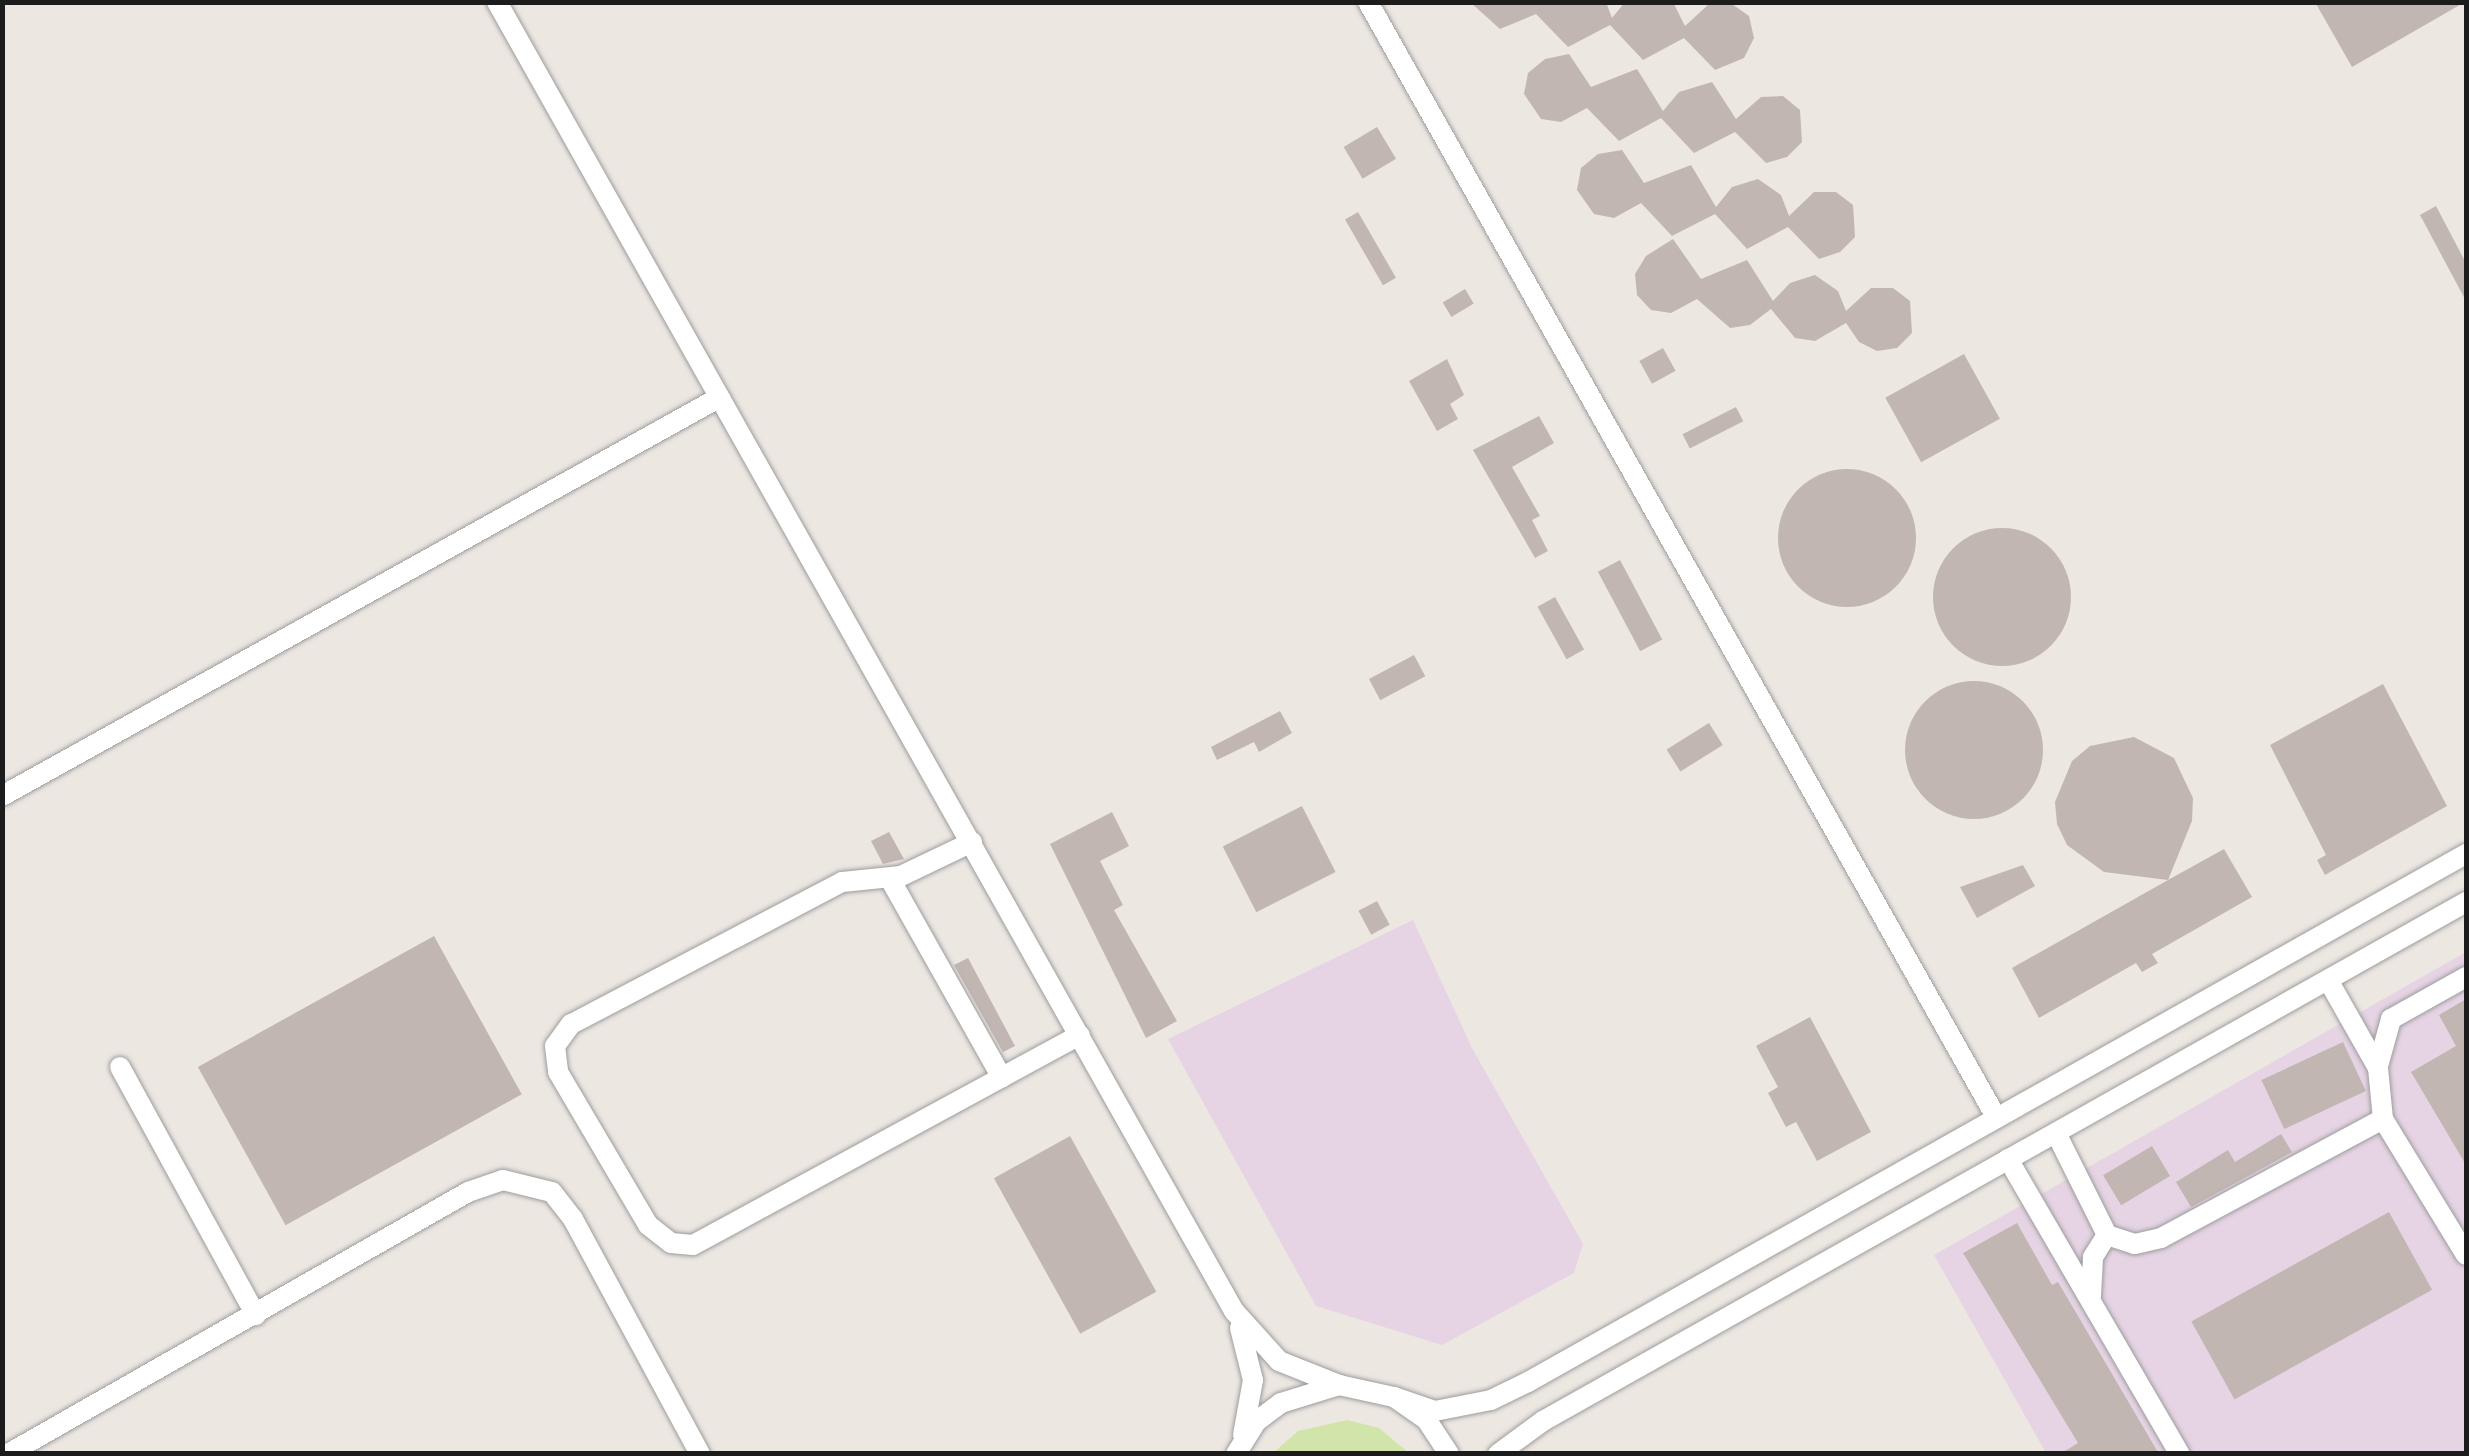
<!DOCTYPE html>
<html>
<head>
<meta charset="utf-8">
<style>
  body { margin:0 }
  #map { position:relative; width:2469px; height:1456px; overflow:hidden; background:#ede7e2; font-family:Rubik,sans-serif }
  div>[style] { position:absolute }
  .industrial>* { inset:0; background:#e6d4e5 }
  .grass>* { inset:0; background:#d1e5aa }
  .building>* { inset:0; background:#c1b6b2; transform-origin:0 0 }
  .round { border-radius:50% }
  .roads { filter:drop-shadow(0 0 2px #9d9d9d) drop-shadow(0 0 2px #9d9d9d) }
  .minor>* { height:20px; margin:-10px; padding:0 10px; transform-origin:10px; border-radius:10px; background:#fff }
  span { translate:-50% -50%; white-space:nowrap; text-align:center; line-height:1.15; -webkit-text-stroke:8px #fff; paint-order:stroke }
  .frame { position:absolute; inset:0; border:5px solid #1c1c1c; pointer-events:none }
</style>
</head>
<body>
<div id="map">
  <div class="industrial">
    <i style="clip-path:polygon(1413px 920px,1472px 1048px,1583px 1244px,1574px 1273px,1442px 1345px,1316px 1306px,1168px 1039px)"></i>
    <i style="clip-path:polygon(2466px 952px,2466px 1453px,2046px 1453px,1934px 1255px)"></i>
  </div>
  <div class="grass">
    <i style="clip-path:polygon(1347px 1420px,1379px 1428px,1409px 1453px,1273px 1453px,1298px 1431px)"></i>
  </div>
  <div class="building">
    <i style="clip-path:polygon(1470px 2px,1606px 2px,1612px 18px,1625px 2px,1673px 2px,1685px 26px,1710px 3px,1729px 2px,1749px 16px,1754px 38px,1744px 58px,1715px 70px,1684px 38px,1643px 60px,1610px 25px,1568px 47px,1536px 14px,1500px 29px)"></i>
    <i style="clip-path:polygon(2315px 2px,2465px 2px,2352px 67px)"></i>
    <i style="clip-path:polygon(1569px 54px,1591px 87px,1637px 69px,1663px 111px,1679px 92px,1712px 82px,1736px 119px,1761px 97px,1783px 96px,1800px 110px,1802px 142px,1787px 157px,1766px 163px,1735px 132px,1694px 153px,1661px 118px,1619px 141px,1587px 108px,1561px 122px,1541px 119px,1524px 94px,1528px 73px,1545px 59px)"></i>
    <i style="left:1377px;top:127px;width:37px;height:39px;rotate:59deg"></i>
    <i style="clip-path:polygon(1622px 150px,1644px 183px,1691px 165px,1716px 207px,1732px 187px,1758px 179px,1781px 195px,1789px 216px,1814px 192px,1836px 192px,1853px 205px,1855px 237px,1840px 252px,1819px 259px,1788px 227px,1747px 249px,1715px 214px,1672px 236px,1641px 203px,1614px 218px,1594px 214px,1577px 190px,1581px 168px,1598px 154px)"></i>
    <i style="clip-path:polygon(2436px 206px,2466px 263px,2466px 301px,2420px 215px)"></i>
    <i style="left:1358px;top:212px;width:76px;height:15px;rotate:60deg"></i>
    <i style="clip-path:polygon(1673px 239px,1701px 279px,1747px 260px,1773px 301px,1790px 283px,1815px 275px,1838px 291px,1846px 311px,1871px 288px,1893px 288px,1910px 301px,1912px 333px,1897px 348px,1877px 351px,1859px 342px,1846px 323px,1815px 341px,1795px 338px,1771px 309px,1750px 325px,1730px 328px,1697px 299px,1671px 313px,1651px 310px,1637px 295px,1635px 274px,1646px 256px)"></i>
    <i style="left:1465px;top:289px;width:17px;height:26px;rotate:59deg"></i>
    <i style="left:1663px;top:348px;width:26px;height:27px;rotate:61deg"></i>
    <i style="left:1964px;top:354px;width:74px;height:90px;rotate:61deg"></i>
    <i style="clip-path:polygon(1447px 359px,1464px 395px,1450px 404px,1458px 419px,1437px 431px,1409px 381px)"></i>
    <i style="left:1736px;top:407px;width:16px;height:60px;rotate:63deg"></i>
    <i style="clip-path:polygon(1539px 416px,1554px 443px,1512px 467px,1540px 516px,1532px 520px,1548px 551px,1535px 558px,1473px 450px)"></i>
    <i class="round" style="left:1778px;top:469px;width:138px;height:138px"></i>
    <i class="round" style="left:1933px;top:528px;width:138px;height:138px"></i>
    <i style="left:1620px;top:560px;width:90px;height:25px;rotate:62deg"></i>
    <i style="left:1555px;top:597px;width:60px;height:20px;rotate:61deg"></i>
    <i style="left:1414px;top:655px;width:24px;height:51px;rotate:62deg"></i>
    <i class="round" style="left:1905px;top:681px;width:138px;height:138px"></i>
    <i style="clip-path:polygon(2383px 684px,2447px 806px,2325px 875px,2317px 860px,2326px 855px,2270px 745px)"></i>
    <i style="clip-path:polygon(1280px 711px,1292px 733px,1259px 752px,1254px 742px,1217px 760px,1211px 747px)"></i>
    <i style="left:1709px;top:723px;width:26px;height:50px;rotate:58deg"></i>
    <i style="clip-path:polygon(2134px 737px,2174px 758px,2193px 798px,2192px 821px,2168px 880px,2224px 849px,2252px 897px,2152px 954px,2158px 963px,2142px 972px,2136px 963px,2039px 1018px,2012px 968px,2168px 880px,2104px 872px,2067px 845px,2057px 824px,2055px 802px,2072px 761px,2090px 746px)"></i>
    <i style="left:1302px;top:806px;width:74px;height:89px;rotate:63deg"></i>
    <i style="clip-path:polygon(1112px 812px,1129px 846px,1100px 861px,1123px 905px,1114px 910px,1177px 1021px,1146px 1038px,1050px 844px)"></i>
    <i style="clip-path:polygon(889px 832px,904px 859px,883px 864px,871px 841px)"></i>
    <i style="clip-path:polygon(2023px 865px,2035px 886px,1977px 918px,1960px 887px)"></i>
    <i style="left:1377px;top:901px;width:27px;height:21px;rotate:62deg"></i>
    <i style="left:434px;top:936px;width:181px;height:270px;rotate:61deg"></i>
    <i style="clip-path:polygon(968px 958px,1015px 1046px,1003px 1052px,954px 965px)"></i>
    <i style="clip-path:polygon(2466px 999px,2466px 1165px,2411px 1072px,2456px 1046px,2439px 1015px)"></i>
    <i style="clip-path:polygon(1810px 1017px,1871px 1132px,1817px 1161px,1796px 1122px,1786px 1127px,1768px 1093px,1778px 1087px,1756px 1046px)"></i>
    <i style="left:2343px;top:1042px;width:54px;height:90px;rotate:65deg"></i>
    <i style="clip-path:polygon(2281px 1134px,2292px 1152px,2191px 1207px,2176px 1182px,2228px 1150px,2235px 1162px)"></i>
    <i style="left:1070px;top:1136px;width:178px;height:87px;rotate:61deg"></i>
    <i style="left:2152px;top:1146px;width:35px;height:57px;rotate:59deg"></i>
    <i style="left:2389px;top:1212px;width:89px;height:226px;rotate:61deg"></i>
    <i style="clip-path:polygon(2017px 1223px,2052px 1285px,2058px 1282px,2159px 1454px,2060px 1454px,2078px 1443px,1963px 1253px)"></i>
  </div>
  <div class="roads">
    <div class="minor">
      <i style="left:497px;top:2px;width:1502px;rotate:60.62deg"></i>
      <i style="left:1234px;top:1311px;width:67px;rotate:48deg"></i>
      <i style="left:1279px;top:1361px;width:65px;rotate:21.8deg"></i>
      <i style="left:1368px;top:2px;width:1280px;rotate:60.61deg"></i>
      <i style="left:2px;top:796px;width:821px;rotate:-29.06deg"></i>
      <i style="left:972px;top:842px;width:79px;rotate:154.4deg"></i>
      <i style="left:901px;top:876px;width:59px;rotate:174.2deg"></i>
      <i style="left:842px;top:882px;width:306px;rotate:152.3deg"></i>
      <i style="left:571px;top:1024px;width:27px;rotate:126deg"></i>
      <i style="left:555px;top:1046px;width:26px;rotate:83deg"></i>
      <i style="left:558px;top:1072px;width:178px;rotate:59.5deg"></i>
      <i style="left:648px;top:1225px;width:29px;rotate:38deg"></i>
      <i style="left:671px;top:1243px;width:22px;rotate:5deg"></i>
      <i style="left:693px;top:1245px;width:440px;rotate:-28.5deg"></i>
      <i style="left:890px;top:879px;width:228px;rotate:60.6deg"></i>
      <i style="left:2328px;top:980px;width:101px;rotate:60.4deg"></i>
      <i style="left:2378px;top:1068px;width:51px;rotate:84.4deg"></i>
      <i style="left:2383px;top:1119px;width:159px;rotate:58.6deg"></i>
      <i style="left:2378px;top:1066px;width:49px;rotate:-74.5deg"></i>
      <i style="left:2391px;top:1019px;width:86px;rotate:-29.2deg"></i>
      <i style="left:120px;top:1067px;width:283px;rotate:61.3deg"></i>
      <i style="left:2056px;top:1133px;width:114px;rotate:63.4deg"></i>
      <i style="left:2107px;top:1235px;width:29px;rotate:18deg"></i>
      <i style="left:2135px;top:1244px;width:27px;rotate:-13deg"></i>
      <i style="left:2161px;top:1238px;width:252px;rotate:-28.2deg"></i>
      <i style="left:2008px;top:1159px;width:341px;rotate:59.8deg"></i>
      <i style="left:2091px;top:1296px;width:39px;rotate:-87deg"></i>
      <i style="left:2093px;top:1257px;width:26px;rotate:-58deg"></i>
      <i style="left:1240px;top:1328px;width:54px;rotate:76deg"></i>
      <i style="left:1253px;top:1380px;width:56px;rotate:100.3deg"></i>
      <i style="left:1394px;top:1397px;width:43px;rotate:18.9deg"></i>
      <i style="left:1435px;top:1411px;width:57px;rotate:-11.1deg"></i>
      <i style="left:1491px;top:1400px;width:41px;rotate:-25.9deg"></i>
      <i style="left:1528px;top:1382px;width:1076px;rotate:-29.38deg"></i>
      <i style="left:8px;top:1454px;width:529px;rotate:-29.66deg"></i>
      <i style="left:468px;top:1192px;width:37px;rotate:-19deg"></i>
      <i style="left:503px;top:1180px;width:50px;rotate:13.8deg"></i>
      <i style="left:552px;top:1192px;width:34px;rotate:52deg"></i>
      <i style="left:573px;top:1219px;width:267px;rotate:61.6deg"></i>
      <i style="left:1236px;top:1454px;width:39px;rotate:-58deg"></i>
      <i style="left:1257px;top:1421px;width:30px;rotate:-37deg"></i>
      <i style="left:1281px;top:1403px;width:61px;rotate:-17.2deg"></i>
      <i style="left:1339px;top:1385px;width:56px;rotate:12.3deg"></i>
      <i style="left:1394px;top:1397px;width:39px;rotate:35deg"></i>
      <i style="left:1426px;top:1419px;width:42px;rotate:56.7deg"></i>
      <i style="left:1498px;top:1454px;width:56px;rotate:-36.3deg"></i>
      <i style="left:1543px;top:1421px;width:1059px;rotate:-29.35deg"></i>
    </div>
  </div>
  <div class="frame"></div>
</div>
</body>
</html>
